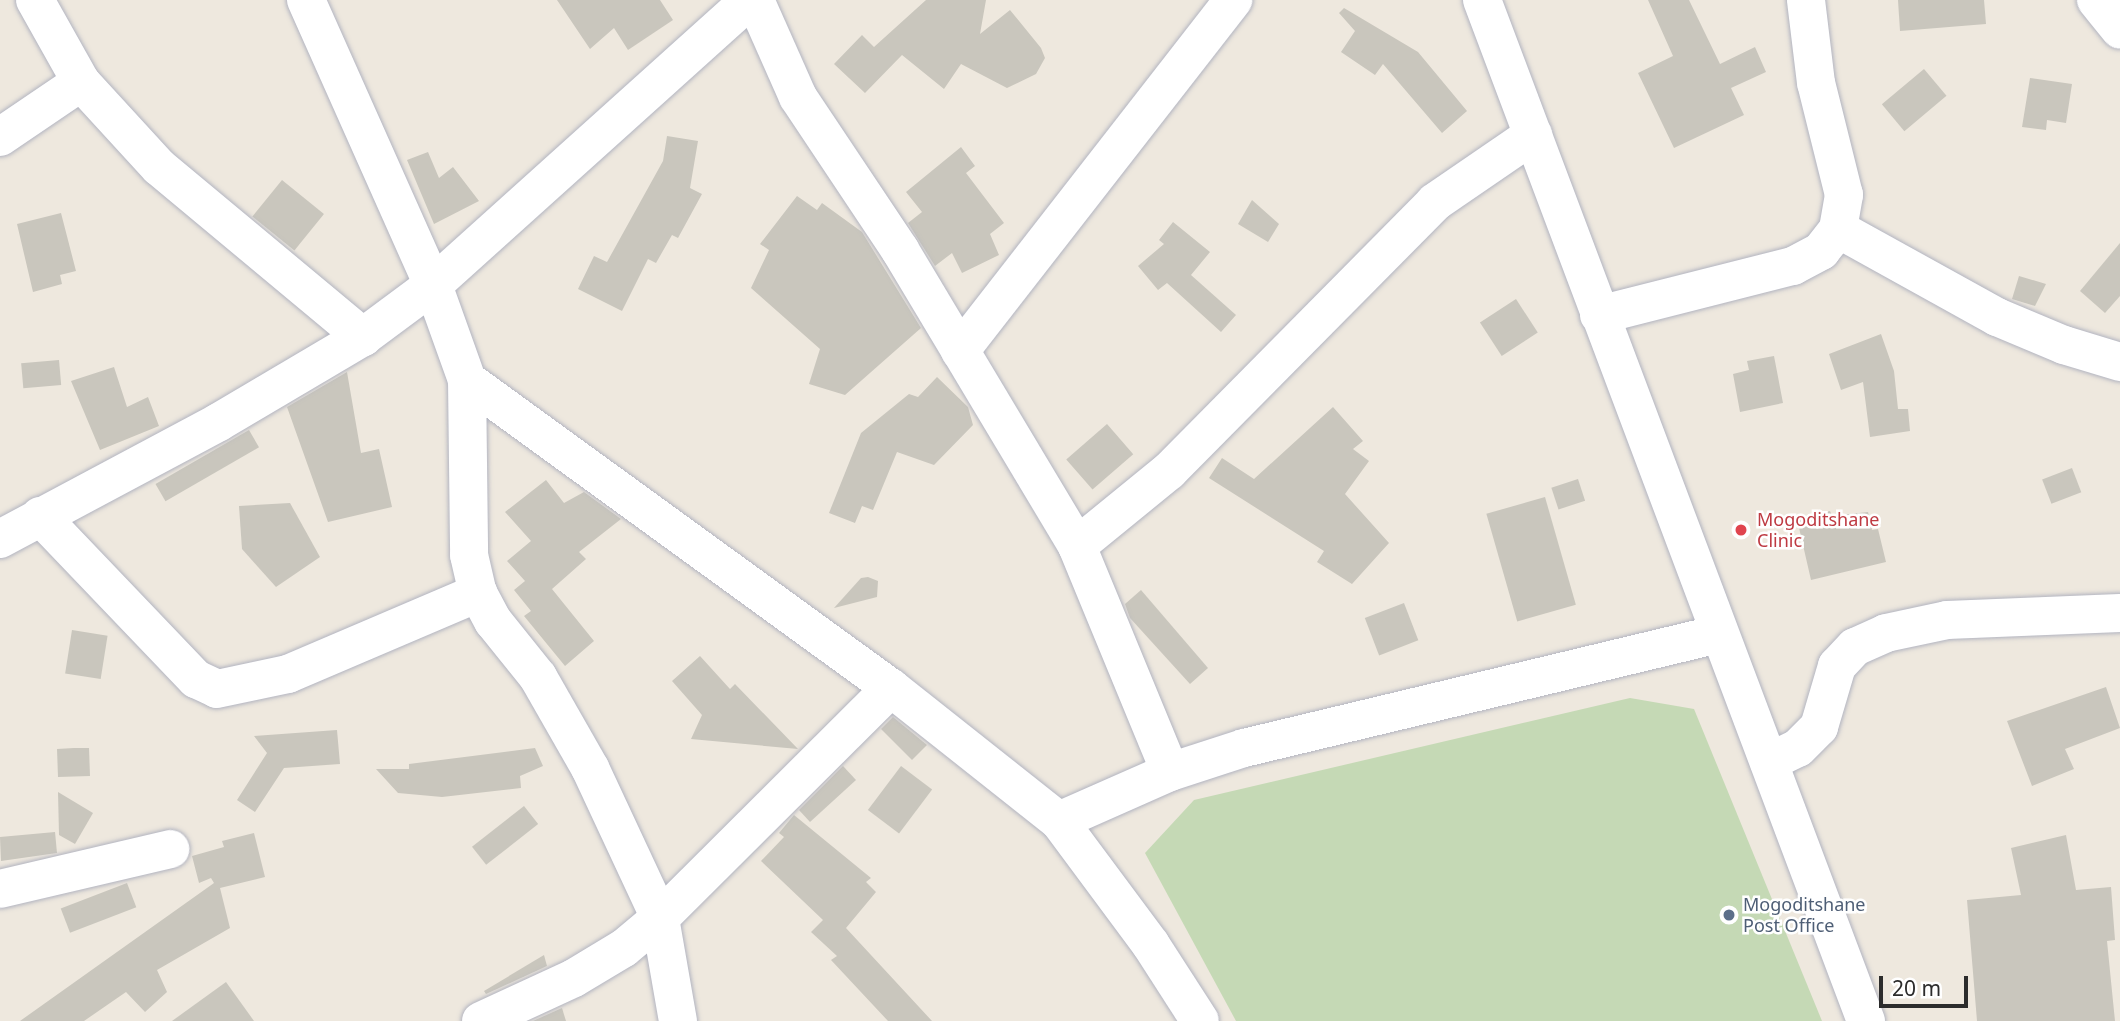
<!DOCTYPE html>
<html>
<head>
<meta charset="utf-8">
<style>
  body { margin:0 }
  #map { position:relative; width:2120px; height:1021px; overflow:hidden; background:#eee8de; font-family:"Noto Sans",sans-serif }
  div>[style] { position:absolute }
  .cemetery>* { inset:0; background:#c5d9b5 }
  .building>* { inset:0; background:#c9c6bd; transform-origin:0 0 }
  .roads { filter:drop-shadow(0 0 2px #b2b4c0) drop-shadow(0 0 2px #b2b4c0) }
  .minor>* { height:38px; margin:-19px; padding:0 19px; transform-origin:19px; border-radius:19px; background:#fff }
  .dots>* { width:19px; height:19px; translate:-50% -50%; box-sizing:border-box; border:4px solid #fff; border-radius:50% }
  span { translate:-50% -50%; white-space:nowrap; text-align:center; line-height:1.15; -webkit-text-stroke:5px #fff; paint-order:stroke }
  .health-label { font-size:18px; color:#be3a42 }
  .left { translate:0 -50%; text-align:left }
  .service-label { font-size:18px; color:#4e5e75 }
  .scale { position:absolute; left:1879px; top:976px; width:89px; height:32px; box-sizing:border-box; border:4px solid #2c2c2c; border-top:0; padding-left:9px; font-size:21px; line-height:24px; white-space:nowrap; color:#2c2c2c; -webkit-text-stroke:5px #fff; paint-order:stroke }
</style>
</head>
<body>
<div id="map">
  <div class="cemetery">
    <i style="clip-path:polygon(1630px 698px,1694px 709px,1822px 1021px,1236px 1021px,1145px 853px,1194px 800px)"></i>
  </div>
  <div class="building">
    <i style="clip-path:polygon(557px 0,660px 0,673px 20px,628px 50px,614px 28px,590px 49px)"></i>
    <i style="clip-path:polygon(926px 0,986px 0,980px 34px,1010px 10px,1041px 48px,1045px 58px,1036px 74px,1007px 88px,961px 64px,944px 89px,902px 55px,865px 93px,834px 64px,862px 35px,874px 47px)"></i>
    <i style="clip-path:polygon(1648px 0,1689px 0,1720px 64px,1755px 47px,1766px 72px,1731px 88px,1744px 115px,1674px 148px,1638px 73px,1673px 56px)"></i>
    <i style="clip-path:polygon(1898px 0,1984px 0,1986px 24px,1900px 31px)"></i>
    <i style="clip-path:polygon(1344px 8px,1418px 52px,1467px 111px,1442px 133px,1383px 64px,1375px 75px,1341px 52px,1355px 31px,1339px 13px)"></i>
    <i style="left:1924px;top:69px;width:35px;height:55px;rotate:50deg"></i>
    <i style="clip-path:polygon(2030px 78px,2072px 84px,2066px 123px,2047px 120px,2046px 130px,2022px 127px)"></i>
    <i style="clip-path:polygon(667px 136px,698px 141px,690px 188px,702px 194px,678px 238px,672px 235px,656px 263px,648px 259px,622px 311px,578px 289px,594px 256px,607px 262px,663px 161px)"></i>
    <i style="clip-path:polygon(961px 147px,975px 166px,966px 173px,1004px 223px,990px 234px,999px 255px,962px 273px,952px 253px,935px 266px,908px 223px,922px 212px,906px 192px)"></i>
    <i style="clip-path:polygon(428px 152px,439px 178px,453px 167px,479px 201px,434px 224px,407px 160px)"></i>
    <i style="left:282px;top:180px;width:54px;height:47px;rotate:39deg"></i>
    <i style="clip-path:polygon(797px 196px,817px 210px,822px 203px,862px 232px,921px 328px,845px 395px,809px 384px,820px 349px,751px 288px,769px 250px,760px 244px)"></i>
    <i style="clip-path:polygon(1252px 200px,1279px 224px,1268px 242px,1238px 224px)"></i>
    <i style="clip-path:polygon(61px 213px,76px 271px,60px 275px,62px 284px,33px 292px,17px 224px)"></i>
    <i style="clip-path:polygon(1173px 222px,1210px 252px,1191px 275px,1236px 315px,1221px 332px,1167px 283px,1158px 290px,1138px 266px,1164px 244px,1159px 240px)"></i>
    <i style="clip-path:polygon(2120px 243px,2120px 296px,2105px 313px,2080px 291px)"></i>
    <i style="clip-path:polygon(2019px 276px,2046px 284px,2035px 306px,2012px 299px)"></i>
    <i style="left:1516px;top:299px;width:40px;height:43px;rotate:57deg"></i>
    <i style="clip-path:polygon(1881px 334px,1894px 371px,1898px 409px,1908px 409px,1910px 431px,1870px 437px,1863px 382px,1841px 390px,1829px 354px)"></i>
    <i style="clip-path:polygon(1774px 356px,1783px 403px,1740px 412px,1733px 374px,1749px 370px,1747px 361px)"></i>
    <i style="left:59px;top:360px;width:25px;height:38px;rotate:85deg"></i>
    <i style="clip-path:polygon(114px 367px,127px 407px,148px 397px,159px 426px,100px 450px,71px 381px)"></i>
    <i style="clip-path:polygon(347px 372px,361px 453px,379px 449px,392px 507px,328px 522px,287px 407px)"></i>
    <i style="clip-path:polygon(937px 377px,968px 407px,973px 425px,934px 465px,897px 452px,873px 510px,862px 506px,855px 523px,829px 513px,861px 433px,909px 394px,918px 397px)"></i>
    <i style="clip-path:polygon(1333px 407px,1363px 441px,1353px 449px,1369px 461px,1345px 494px,1389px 543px,1352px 584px,1317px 562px,1324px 551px,1209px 478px,1222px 458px,1254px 479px)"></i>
    <i style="left:1107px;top:424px;width:40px;height:54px;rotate:49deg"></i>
    <i style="left:249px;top:430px;width:20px;height:108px;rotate:60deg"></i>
    <i style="left:2072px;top:468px;width:26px;height:32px;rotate:69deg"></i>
    <i style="left:1578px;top:479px;width:23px;height:28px;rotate:72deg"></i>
    <i style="clip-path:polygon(546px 480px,564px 503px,584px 492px,621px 519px,579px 552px,586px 559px,552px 589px,594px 641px,565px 666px,524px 616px,531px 611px,514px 590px,525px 581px,507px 561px,531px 541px,505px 512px)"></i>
    <i style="left:1545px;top:497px;width:112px;height:61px;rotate:74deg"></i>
    <i style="clip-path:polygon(290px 503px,320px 557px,276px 587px,242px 549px,239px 506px)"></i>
    <i style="clip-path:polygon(1830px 511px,1832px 516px,1868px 512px,1872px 530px,1878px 529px,1886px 562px,1811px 580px,1797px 519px)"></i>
    <i style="clip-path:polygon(868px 577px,878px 581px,877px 597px,834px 608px,861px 578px)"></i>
    <i style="clip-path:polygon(1141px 590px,1208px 668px,1190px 684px,1130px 618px,1125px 604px)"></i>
    <i style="left:1404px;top:603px;width:40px;height:42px;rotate:69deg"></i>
    <i style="left:72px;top:630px;width:36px;height:44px;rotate:9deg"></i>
    <i style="clip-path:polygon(700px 656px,730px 689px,735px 684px,798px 749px,691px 739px,702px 715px,672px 681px)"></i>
    <i style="clip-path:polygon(2106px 687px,2120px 728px,2065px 749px,2074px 769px,2032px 786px,2007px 721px)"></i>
    <i style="clip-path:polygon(893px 717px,927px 745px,912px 760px,881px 729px)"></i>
    <i style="clip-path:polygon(337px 730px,340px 764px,284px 768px,255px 812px,237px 800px,267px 753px,254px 736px)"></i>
    <i style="clip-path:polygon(74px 748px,89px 748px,90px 776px,58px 777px,57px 749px)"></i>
    <i style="clip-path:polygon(535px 748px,543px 766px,520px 776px,521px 788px,442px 797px,398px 793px,376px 769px,409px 769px,409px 764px)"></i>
    <i style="clip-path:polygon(843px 766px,856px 780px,810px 822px,799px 810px)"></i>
    <i style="left:901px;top:766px;width:39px;height:55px;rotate:37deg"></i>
    <i style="clip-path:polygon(58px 792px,93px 813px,75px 844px,59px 835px)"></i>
    <i style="left:524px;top:806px;width:23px;height:66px;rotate:52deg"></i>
    <i style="clip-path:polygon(794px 815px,871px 878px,866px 882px,876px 892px,846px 928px,932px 1021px,888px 1021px,831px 960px,837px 956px,811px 932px,823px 920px,761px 861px,784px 837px,779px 833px)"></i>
    <i style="clip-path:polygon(55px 832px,57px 853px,1px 861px,0 837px)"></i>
    <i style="clip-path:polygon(254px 833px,265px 877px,220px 888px,230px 928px,157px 970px,167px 992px,145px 1012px,126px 992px,84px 1021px,20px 1021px,214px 883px,211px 878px,199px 883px,192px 856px,224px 847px,222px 841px)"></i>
    <i style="clip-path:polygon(2066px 835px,2076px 890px,2111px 887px,2115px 940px,2107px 941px,2115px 1021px,1977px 1021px,1967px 900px,2021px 895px,2011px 848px)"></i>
    <i style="left:127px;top:883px;width:26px;height:71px;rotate:69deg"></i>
    <i style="clip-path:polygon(544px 955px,547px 966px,486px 994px,484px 991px)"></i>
    <i style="clip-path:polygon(226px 982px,254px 1021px,172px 1021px)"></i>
    <i style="clip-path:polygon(562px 1008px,566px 1021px,533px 1021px)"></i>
  </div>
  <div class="roads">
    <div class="minor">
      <i style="left:35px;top:0;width:94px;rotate:60.7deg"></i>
      <i style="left:81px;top:82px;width:115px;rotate:47.5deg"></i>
      <i style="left:159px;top:167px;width:266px;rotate:39.8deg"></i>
      <i style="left:306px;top:0;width:312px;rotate:66deg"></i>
      <i style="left:433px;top:285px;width:101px;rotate:70.3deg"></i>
      <i style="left:467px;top:380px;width:175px;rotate:89.3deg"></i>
      <i style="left:469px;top:555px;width:39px;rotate:77deg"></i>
      <i style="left:755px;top:0;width:106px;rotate:66.1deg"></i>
      <i style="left:798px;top:97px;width:184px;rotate:56.3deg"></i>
      <i style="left:900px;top:250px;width:345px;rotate:59.1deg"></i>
      <i style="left:1077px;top:546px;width:244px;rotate:67.6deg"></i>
      <i style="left:1482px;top:0;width:1091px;rotate:69.39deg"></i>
      <i style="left:2096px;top:0;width:38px;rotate:51deg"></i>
      <i style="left:0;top:137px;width:98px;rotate:-34.2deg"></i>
      <i style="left:1838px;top:229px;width:182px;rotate:29deg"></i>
      <i style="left:1997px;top:317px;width:73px;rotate:22.7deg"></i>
      <i style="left:2064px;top:345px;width:59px;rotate:16.9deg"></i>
      <i style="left:1599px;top:315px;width:200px;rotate:-14.2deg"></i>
      <i style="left:1793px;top:266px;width:32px;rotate:-28deg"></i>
      <i style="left:1821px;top:251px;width:28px;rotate:-52deg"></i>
      <i style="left:1838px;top:229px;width:35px;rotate:-80deg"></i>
      <i style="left:1844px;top:195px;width:115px;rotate:-104deg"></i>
      <i style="left:1816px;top:83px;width:84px;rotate:-96.9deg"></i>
      <i style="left:960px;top:351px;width:445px;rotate:-52.1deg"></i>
      <i style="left:467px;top:380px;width:524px;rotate:36deg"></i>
      <i style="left:891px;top:688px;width:214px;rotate:38.4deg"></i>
      <i style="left:1059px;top:821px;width:154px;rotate:53.4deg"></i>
      <i style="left:1151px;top:945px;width:90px;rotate:57.2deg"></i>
      <i style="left:40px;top:516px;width:226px;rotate:46.3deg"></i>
      <i style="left:196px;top:679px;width:23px;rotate:25deg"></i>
      <i style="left:217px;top:689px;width:73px;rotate:-11.9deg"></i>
      <i style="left:288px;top:674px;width:207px;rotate:-23.1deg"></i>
      <i style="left:478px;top:593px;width:32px;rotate:62deg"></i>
      <i style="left:493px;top:621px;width:72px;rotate:51.2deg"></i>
      <i style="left:538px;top:677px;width:105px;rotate:60.3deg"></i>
      <i style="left:590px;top:768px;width:166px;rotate:65deg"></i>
      <i style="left:660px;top:918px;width:105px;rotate:80.1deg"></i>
      <i style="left:0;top:539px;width:248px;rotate:-28.1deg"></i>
      <i style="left:219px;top:422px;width:167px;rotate:-30.6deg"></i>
      <i style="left:363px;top:337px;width:87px;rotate:-36.6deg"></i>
      <i style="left:433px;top:285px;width:426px;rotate:-42deg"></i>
      <i style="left:1077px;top:546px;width:119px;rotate:-39.2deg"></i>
      <i style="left:1169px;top:471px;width:378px;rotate:-45.3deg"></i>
      <i style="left:1435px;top:202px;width:119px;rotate:-34.4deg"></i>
      <i style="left:1769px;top:762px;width:32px;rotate:-26deg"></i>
      <i style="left:1798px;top:748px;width:30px;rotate:-45deg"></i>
      <i style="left:1819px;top:727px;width:64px;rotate:-73.6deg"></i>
      <i style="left:1837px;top:666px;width:26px;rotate:-47deg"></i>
      <i style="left:1855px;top:647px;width:34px;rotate:-24deg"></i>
      <i style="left:1886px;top:633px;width:62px;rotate:-12deg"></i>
      <i style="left:1947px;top:620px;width:173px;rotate:-2.3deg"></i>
      <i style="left:1059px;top:821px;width:121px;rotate:-23.8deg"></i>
      <i style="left:1170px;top:772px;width:78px;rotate:-18deg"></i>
      <i style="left:1244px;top:748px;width:489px;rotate:-13.5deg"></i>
      <i style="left:0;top:889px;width:175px;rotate:-13.2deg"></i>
      <i style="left:481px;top:1021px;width:102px;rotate:-24.8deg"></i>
      <i style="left:574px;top:978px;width:58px;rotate:-31deg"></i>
      <i style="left:624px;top:948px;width:47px;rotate:-39.8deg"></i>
      <i style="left:660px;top:918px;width:326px;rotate:-44.9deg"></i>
    </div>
  </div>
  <div class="dots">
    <i style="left:1741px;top:530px;background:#e0444e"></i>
    <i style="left:1729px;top:915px;background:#5c6f8a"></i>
  </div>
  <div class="health-label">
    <span class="left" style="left:1757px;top:530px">Mogoditshane<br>Clinic</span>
  </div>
  <div class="service-label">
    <span class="left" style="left:1743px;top:915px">Mogoditshane<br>Post Office</span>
  </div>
  <div class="scale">20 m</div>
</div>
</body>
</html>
